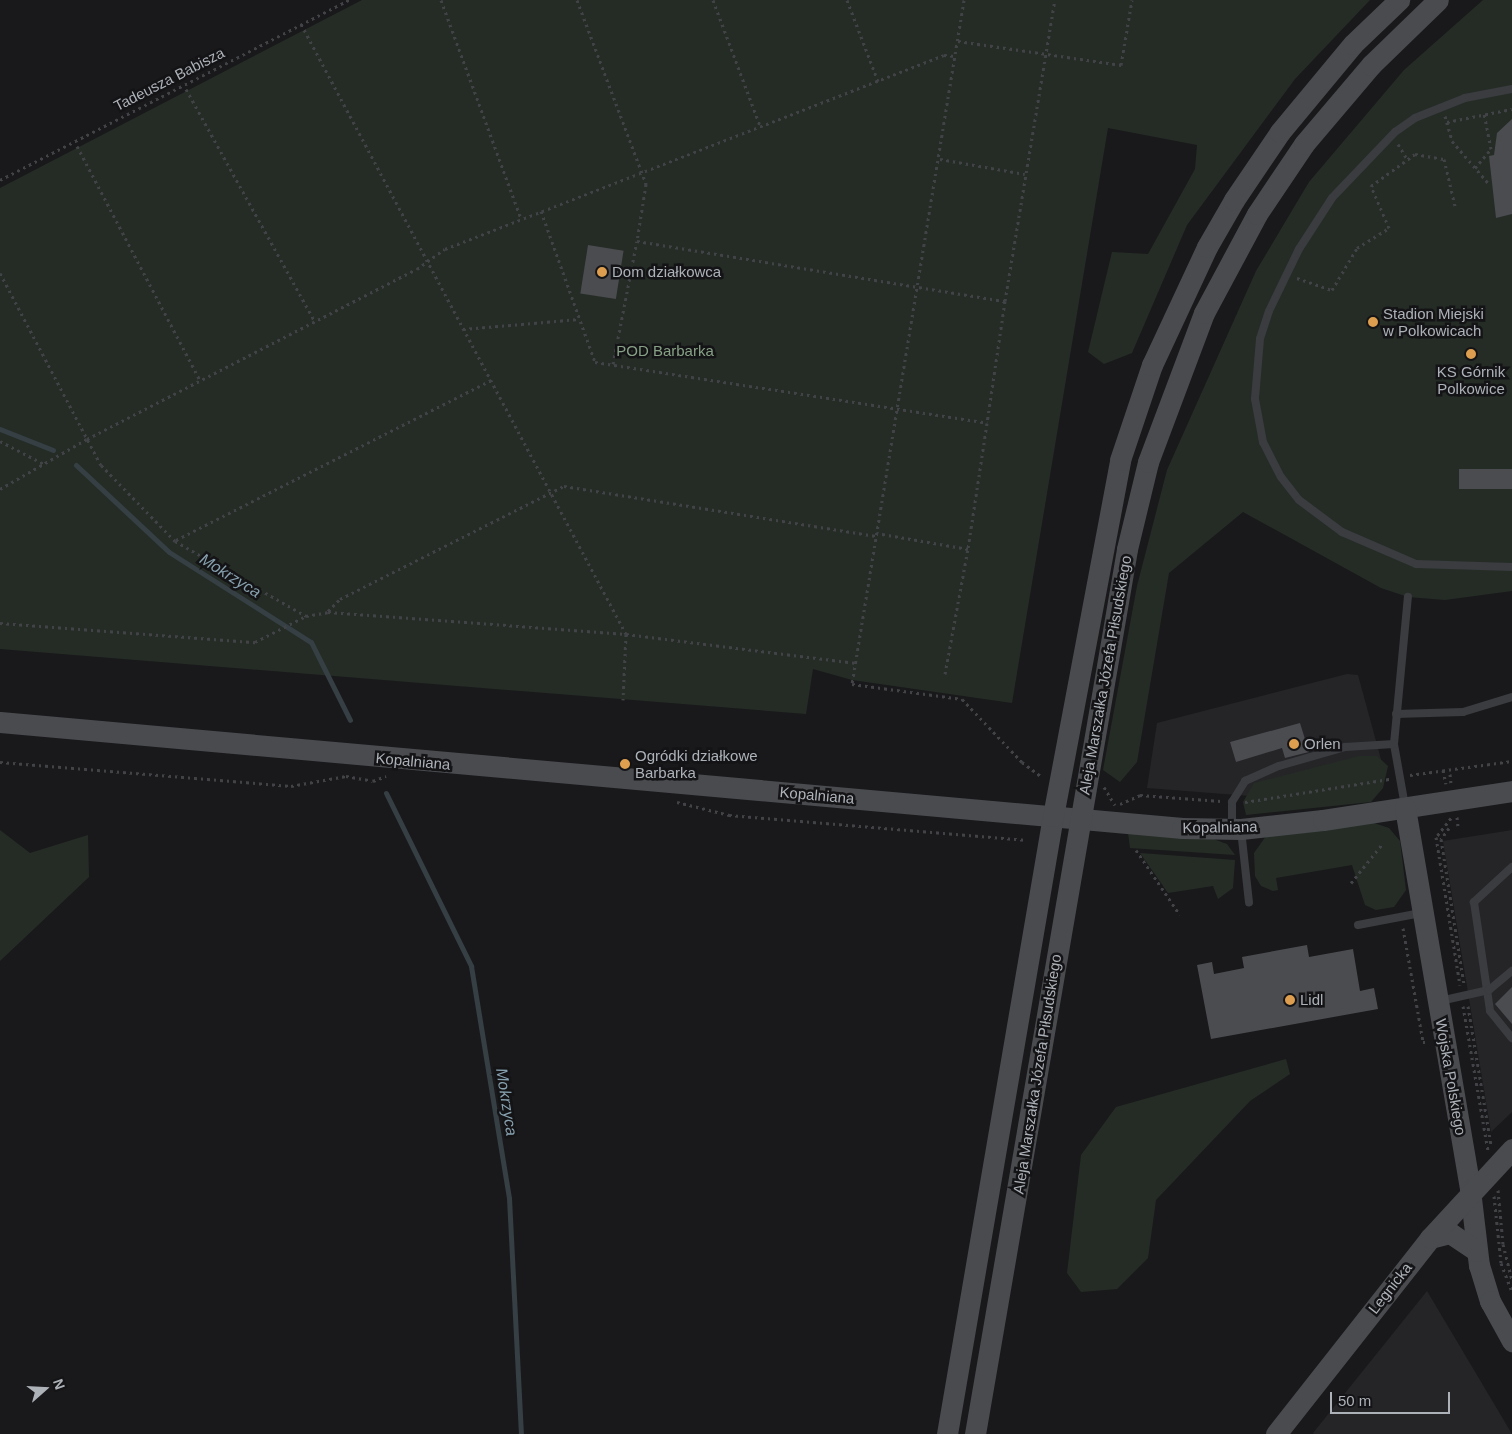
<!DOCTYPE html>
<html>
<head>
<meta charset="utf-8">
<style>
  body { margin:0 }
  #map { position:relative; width:1512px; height:1434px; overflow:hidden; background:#19191b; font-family:Helvetica,sans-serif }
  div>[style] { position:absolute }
  .built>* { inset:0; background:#252528 }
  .green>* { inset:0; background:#252c26 }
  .stream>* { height:5px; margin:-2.5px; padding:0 2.5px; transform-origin:2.5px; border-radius:2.5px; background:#353f44 }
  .building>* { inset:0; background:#4b4c50; transform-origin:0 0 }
  .path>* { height:3px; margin-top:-1.5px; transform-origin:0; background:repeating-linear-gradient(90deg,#414346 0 2.5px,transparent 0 6.5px) }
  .lane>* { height:8px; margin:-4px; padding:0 4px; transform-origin:4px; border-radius:4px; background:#3a3c3f }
  .secondary>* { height:21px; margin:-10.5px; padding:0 10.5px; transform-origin:10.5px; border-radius:10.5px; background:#494b4f }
  .dots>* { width:14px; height:14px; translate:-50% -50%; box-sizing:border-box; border:2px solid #141416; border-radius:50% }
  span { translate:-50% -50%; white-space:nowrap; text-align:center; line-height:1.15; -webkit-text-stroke:5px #141416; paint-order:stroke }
  .street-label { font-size:15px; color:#adb2b9 }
  .poi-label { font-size:15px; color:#adb2b9 }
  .left { translate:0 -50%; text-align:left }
  .park-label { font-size:15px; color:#87a186 }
  .water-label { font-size:16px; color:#88a1af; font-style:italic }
  .north { position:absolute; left:20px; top:1364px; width:50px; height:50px; -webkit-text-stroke:4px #141416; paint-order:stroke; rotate:71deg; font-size:14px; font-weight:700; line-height:20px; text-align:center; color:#adb2b9 }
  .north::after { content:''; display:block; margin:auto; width:18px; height:22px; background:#adb2b9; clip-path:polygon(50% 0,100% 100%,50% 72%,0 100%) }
  .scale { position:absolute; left:1330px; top:1392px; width:120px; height:22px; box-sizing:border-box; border:2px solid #adb2b9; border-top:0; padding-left:6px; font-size:15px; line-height:18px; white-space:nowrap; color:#adb2b9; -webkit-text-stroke:4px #141416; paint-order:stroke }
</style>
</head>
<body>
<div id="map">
  <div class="built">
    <i style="clip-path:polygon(1347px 674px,1358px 675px,1385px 774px,1250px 796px,1147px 788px,1157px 723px)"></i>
    <i style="clip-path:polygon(1512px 830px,1512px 1112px,1491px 1132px,1443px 841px)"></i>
    <i style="clip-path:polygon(1427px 1291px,1512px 1434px,1314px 1434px,1313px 1433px)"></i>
  </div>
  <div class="green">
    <i style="clip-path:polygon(362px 0,1370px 0,1295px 79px,1187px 225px,1132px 353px,1104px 364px,1088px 352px,1112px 252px,1148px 254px,1195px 169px,1197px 145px,1108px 128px,1012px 703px,852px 680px,813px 669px,806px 714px,0 649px,0 188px)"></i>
    <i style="clip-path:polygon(1483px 0,1512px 0,1512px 591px,1445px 600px,1408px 597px,1381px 588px,1243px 512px,1169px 573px,1137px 762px,1120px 782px,1103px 770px,1137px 586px,1167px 470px,1256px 271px,1309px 182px,1404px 70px)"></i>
    <i style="clip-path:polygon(1359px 756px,1377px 756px,1388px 766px,1383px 788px,1371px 802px,1246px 815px,1243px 802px,1254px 783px)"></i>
    <i style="clip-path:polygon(1371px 822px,1389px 828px,1400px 841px,1406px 890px,1394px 907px,1376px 910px,1365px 905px,1352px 865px,1276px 878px,1278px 890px,1273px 891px,1261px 886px,1255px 876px,1254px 853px,1266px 836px)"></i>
    <i style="clip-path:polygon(0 830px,30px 853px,88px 835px,89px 877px,0 961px)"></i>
    <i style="clip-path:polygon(1128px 833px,1208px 837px,1227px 844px,1235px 855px,1130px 848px)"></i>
    <i style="clip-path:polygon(1140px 853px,1235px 860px,1233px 888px,1218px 899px,1213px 886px,1168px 893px)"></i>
    <i style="clip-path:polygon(1286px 1059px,1290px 1074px,1250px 1101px,1156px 1200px,1148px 1258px,1117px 1289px,1081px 1292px,1067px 1273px,1081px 1155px,1116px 1107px)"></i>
  </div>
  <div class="stream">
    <i style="left:0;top:429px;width:57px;rotate:21.6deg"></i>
    <i style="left:76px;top:465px;width:127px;rotate:43.1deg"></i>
    <i style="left:169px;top:552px;width:168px;rotate:32.4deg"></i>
    <i style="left:311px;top:642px;width:87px;rotate:63.4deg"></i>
    <i style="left:386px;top:793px;width:193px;rotate:63.8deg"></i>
    <i style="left:471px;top:966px;width:235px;rotate:80.7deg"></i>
    <i style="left:509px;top:1198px;width:236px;rotate:87.1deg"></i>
  </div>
  <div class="building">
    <i style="clip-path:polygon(1512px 119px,1512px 214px,1496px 218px,1489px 156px,1494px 155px,1497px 133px)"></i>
    <i style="left:588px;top:245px;width:36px;height:49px;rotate:9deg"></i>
    <i style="left:1512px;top:469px;width:20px;height:53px;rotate:90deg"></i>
    <i style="clip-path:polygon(1300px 723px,1309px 752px,1285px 758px,1282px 748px,1236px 762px,1230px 742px)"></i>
    <i style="clip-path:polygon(1307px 945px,1309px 957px,1353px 949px,1360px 991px,1374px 988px,1378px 1009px,1211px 1039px,1197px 965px,1212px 962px,1214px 974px,1244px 968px,1242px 957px)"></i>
    <i style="clip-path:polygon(1512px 987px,1512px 1024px,1495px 1004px)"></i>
  </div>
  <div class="path">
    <i style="left:441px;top:0;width:233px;rotate:69.9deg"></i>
    <i style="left:577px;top:0;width:197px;rotate:69.4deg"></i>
    <i style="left:646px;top:184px;width:58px;rotate:99deg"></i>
    <i style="left:637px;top:241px;width:373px;rotate:9.3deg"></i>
    <i style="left:1005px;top:301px;width:123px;rotate:98.4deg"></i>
    <i style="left:713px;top:0;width:134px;rotate:69.5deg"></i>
    <i style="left:847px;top:0;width:87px;rotate:69.1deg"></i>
    <i style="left:964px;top:0;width:693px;rotate:99.3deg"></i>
    <i style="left:852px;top:684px;width:111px;rotate:7.8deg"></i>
    <i style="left:962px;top:699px;width:87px;rotate:46.4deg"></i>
    <i style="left:1022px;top:762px;width:25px;rotate:37deg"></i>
    <i style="left:301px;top:24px;width:691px;rotate:61.95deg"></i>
    <i style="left:626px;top:634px;width:66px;rotate:92.6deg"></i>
    <i style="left:958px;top:41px;width:165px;rotate:8.4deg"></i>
    <i style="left:1121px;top:65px;width:66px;rotate:-80.4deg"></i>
    <i style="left:186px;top:89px;width:266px;rotate:61deg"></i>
    <i style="left:1445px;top:116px;width:26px;rotate:74deg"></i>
    <i style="left:1452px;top:141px;width:58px;rotate:49.2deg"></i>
    <i style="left:1447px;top:122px;width:66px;rotate:-11.3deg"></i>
    <i style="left:1398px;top:144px;width:17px;rotate:59deg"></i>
    <i style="left:77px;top:146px;width:264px;rotate:62.3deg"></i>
    <i style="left:940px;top:159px;width:86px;rotate:10deg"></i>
    <i style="left:1475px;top:168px;width:25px;rotate:-50deg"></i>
    <i style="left:1491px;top:149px;width:36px;rotate:-101deg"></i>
    <i style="left:0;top:180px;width:393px;rotate:-27.3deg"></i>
    <i style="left:541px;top:211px;width:160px;rotate:70.3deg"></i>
    <i style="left:595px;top:362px;width:397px;rotate:8.8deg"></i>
    <i style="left:987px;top:423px;width:127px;rotate:98.6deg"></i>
    <i style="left:968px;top:549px;width:93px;rotate:-170.1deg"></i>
    <i style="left:0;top:273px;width:217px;rotate:62.3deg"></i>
    <i style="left:101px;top:465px;width:106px;rotate:45.8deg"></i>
    <i style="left:175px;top:541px;width:151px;rotate:29.8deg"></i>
    <i style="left:306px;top:616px;width:22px;rotate:-10deg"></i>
    <i style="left:328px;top:612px;width:299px;rotate:4.2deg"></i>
    <i style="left:626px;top:634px;width:230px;rotate:7.2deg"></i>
    <i style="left:1297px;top:278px;width:37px;rotate:19deg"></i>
    <i style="left:1332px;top:290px;width:49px;rotate:-59.2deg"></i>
    <i style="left:1357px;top:248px;width:38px;rotate:-32deg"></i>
    <i style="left:1389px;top:228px;width:46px;rotate:-113.2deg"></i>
    <i style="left:1371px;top:186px;width:54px;rotate:-36deg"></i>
    <i style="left:1415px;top:154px;width:29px;rotate:10deg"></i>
    <i style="left:1444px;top:159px;width:48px;rotate:76.8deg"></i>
    <i style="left:1005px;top:301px;width:305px;rotate:-80.6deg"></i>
    <i style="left:463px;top:329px;width:116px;rotate:-4.9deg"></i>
    <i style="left:613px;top:364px;width:125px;rotate:-79deg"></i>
    <i style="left:0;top:441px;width:52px;rotate:27.6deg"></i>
    <i style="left:0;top:489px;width:100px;rotate:-29.9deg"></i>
    <i style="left:87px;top:439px;width:371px;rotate:-27.3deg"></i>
    <i style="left:417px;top:269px;width:34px;rotate:-36deg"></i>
    <i style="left:445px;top:249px;width:535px;rotate:-21.24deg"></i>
    <i style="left:944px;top:55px;width:11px;rotate:5deg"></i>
    <i style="left:176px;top:540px;width:354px;rotate:-26.9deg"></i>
    <i style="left:328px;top:611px;width:17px;rotate:-45deg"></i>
    <i style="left:340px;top:599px;width:251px;rotate:-26.8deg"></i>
    <i style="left:564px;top:486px;width:316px;rotate:9.1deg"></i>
    <i style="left:0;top:623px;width:256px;rotate:4.3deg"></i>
    <i style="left:255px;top:642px;width:57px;rotate:-27deg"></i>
    <i style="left:945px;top:674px;width:127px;rotate:-79.6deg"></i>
    <i style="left:0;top:762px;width:292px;rotate:4.7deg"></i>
    <i style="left:291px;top:786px;width:56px;rotate:-10.3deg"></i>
    <i style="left:346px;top:776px;width:27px;rotate:10deg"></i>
    <i style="left:373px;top:781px;width:14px;rotate:-21deg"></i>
    <i style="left:1443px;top:770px;width:14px;rotate:78deg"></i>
    <i style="left:1450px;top:774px;width:9px;rotate:84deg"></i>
    <i style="left:1410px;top:775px;width:103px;rotate:-7.8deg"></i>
    <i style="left:1104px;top:787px;width:21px;rotate:59deg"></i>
    <i style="left:677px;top:802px;width:54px;rotate:14deg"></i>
    <i style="left:729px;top:815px;width:296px;rotate:4.8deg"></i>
    <i style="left:1245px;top:802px;width:146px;rotate:-9.1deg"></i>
    <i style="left:1120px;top:804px;width:22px;rotate:-24deg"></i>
    <i style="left:1140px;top:795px;width:81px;rotate:4.2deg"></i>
    <i style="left:1457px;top:817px;width:9px;rotate:84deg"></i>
    <i style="left:1451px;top:818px;width:24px;rotate:128deg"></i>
    <i style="left:1436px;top:837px;width:150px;rotate:80.8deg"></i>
    <i style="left:1449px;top:828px;width:14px;rotate:126deg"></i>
    <i style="left:1441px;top:839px;width:148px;rotate:81deg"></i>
    <i style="left:1136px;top:850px;width:78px;rotate:55.9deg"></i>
    <i style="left:1351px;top:883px;width:51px;rotate:-51.3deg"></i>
    <i style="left:1403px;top:928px;width:116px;rotate:80deg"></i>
    <i style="left:1423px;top:1042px;width:5px"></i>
    <i style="left:1463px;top:1006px;width:146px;rotate:80.2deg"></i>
    <i style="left:1468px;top:1006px;width:141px;rotate:80.6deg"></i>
    <i style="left:1498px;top:1190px;width:54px;rotate:84.7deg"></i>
    <i style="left:1503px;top:1244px;width:38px;rotate:76deg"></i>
    <i style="left:1494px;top:1196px;width:67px;rotate:84deg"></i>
    <i style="left:1501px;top:1263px;width:30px;rotate:69deg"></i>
  </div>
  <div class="lane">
    <i style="left:1512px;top:89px;width:48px;rotate:169.2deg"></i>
    <i style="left:1465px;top:98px;width:54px;rotate:158.2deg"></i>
    <i style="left:1415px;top:118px;width:24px;rotate:145deg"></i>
    <i style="left:1395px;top:132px;width:91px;rotate:133.7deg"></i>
    <i style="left:1332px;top:198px;width:61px;rotate:122.9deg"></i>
    <i style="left:1299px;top:249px;width:69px;rotate:115.8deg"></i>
    <i style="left:1269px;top:311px;width:29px;rotate:108deg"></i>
    <i style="left:1260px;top:339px;width:60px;rotate:94.8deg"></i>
    <i style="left:1255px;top:399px;width:44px;rotate:79.5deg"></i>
    <i style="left:1263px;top:442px;width:39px;rotate:63deg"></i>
    <i style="left:1281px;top:477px;width:29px;rotate:52deg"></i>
    <i style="left:1299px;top:500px;width:54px;rotate:36.7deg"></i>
    <i style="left:1342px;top:532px;width:81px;rotate:23.4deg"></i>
    <i style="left:1416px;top:564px;width:96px;rotate:1.8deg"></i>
    <i style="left:1396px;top:714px;width:67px;rotate:-1.7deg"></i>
    <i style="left:1463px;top:712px;width:51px;rotate:-17deg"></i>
    <i style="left:1405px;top:806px;width:63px;rotate:-100.1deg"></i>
    <i style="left:1394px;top:744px;width:148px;rotate:-84.6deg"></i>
    <i style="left:1232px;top:827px;width:25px;rotate:-90deg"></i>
    <i style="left:1232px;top:802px;width:25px;rotate:-58deg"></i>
    <i style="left:1245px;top:781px;width:37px;rotate:-24deg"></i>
    <i style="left:1279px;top:766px;width:69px;rotate:-16.1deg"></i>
    <i style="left:1345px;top:747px;width:49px;rotate:-3.5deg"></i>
    <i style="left:1241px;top:830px;width:73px;rotate:83.7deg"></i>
    <i style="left:1512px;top:867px;width:52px;rotate:137.4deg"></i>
    <i style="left:1474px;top:902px;width:110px;rotate:81.6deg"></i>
    <i style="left:1490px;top:1011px;width:35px;rotate:51deg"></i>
    <i style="left:1358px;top:925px;width:64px;rotate:-10.8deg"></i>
    <i style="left:1440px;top:1001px;width:50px;rotate:-12.7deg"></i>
    <i style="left:1489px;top:990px;width:30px;rotate:-40deg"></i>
  </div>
  <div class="secondary">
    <i style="left:0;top:722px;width:1187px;rotate:5.12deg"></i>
    <i style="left:1182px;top:828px;width:59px;rotate:1deg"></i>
    <i style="left:1241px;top:829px;width:82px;rotate:-6.3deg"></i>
    <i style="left:1323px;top:820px;width:191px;rotate:-8.7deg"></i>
    <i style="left:1405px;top:808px;width:387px;rotate:80.3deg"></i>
    <i style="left:1470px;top:1190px;width:76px;rotate:83.2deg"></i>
    <i style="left:1479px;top:1265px;width:38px;rotate:73deg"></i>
    <i style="left:1490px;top:1301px;width:46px;rotate:61.2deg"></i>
    <i style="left:1430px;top:1238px;width:21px;rotate:-14deg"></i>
    <i style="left:1450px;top:1233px;width:32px;rotate:34deg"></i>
    <i style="left:947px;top:1434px;width:627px;rotate:-80.27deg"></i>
    <i style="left:1053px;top:816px;width:362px;rotate:-79.3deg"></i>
    <i style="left:1120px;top:460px;width:100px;rotate:-71.4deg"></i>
    <i style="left:1152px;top:365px;width:130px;rotate:-65deg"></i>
    <i style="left:1207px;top:247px;width:54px;rotate:-60.1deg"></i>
    <i style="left:1234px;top:200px;width:82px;rotate:-55.9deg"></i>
    <i style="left:1280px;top:132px;width:114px;rotate:-50.3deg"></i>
    <i style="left:1353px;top:44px;width:64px;rotate:-43.7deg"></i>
    <i style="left:975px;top:1434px;width:898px;rotate:-80.25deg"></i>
    <i style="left:1127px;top:549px;width:89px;rotate:-76.4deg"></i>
    <i style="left:1148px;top:462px;width:159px;rotate:-69.4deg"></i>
    <i style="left:1204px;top:313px;width:112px;rotate:-61.8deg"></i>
    <i style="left:1257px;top:214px;width:84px;rotate:-56.1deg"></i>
    <i style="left:1304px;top:144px;width:104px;rotate:-49.7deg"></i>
    <i style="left:1371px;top:65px;width:93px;rotate:-44.1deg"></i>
    <i style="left:1276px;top:1434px;width:249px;rotate:-51.8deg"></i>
    <i style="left:1430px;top:1238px;width:121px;rotate:-47.3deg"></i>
  </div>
  <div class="dots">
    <i style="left:602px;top:272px;background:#dd9f4f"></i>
    <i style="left:1373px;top:322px;background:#dd9f4f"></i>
    <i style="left:1471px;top:354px;background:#dd9f4f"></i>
    <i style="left:1294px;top:744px;background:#dd9f4f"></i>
    <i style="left:625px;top:764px;background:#dd9f4f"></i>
    <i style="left:1290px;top:1000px;background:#dd9f4f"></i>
  </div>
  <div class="street-label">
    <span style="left:169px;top:79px;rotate:-27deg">Tadeusza Babisza</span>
    <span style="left:1105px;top:675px;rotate:-80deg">Aleja Marszałka Józefa Piłsudskiego</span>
    <span style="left:413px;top:761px;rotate:5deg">Kopalniana</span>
    <span style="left:817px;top:795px;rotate:5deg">Kopalniana</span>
    <span style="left:1220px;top:827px;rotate:-1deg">Kopalniana</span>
    <span style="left:1037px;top:1074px;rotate:-81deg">Aleja Marszałka Józefa Piłsudskiego</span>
    <span style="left:1451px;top:1077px;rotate:80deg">Wojska Polskiego</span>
    <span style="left:1390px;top:1288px;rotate:-52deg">Legnicka</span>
  </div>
  <div class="poi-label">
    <span class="left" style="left:612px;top:272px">Dom działkowca</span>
    <span class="left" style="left:1383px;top:322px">Stadion Miejski<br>w Polkowicach</span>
    <span style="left:1471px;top:380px">KS Górnik<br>Polkowice</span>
    <span class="left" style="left:1304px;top:744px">Orlen</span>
    <span class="left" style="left:635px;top:764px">Ogródki działkowe<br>Barbarka</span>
    <span class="left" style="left:1300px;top:1000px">Lidl</span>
  </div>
  <div class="park-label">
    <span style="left:665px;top:351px">POD Barbarka</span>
  </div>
  <div class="water-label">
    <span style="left:230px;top:576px;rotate:32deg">Mokrzyca</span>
    <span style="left:506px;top:1102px;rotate:81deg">Mokrzyca</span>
  </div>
  <div class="north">N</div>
  <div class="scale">50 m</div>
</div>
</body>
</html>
